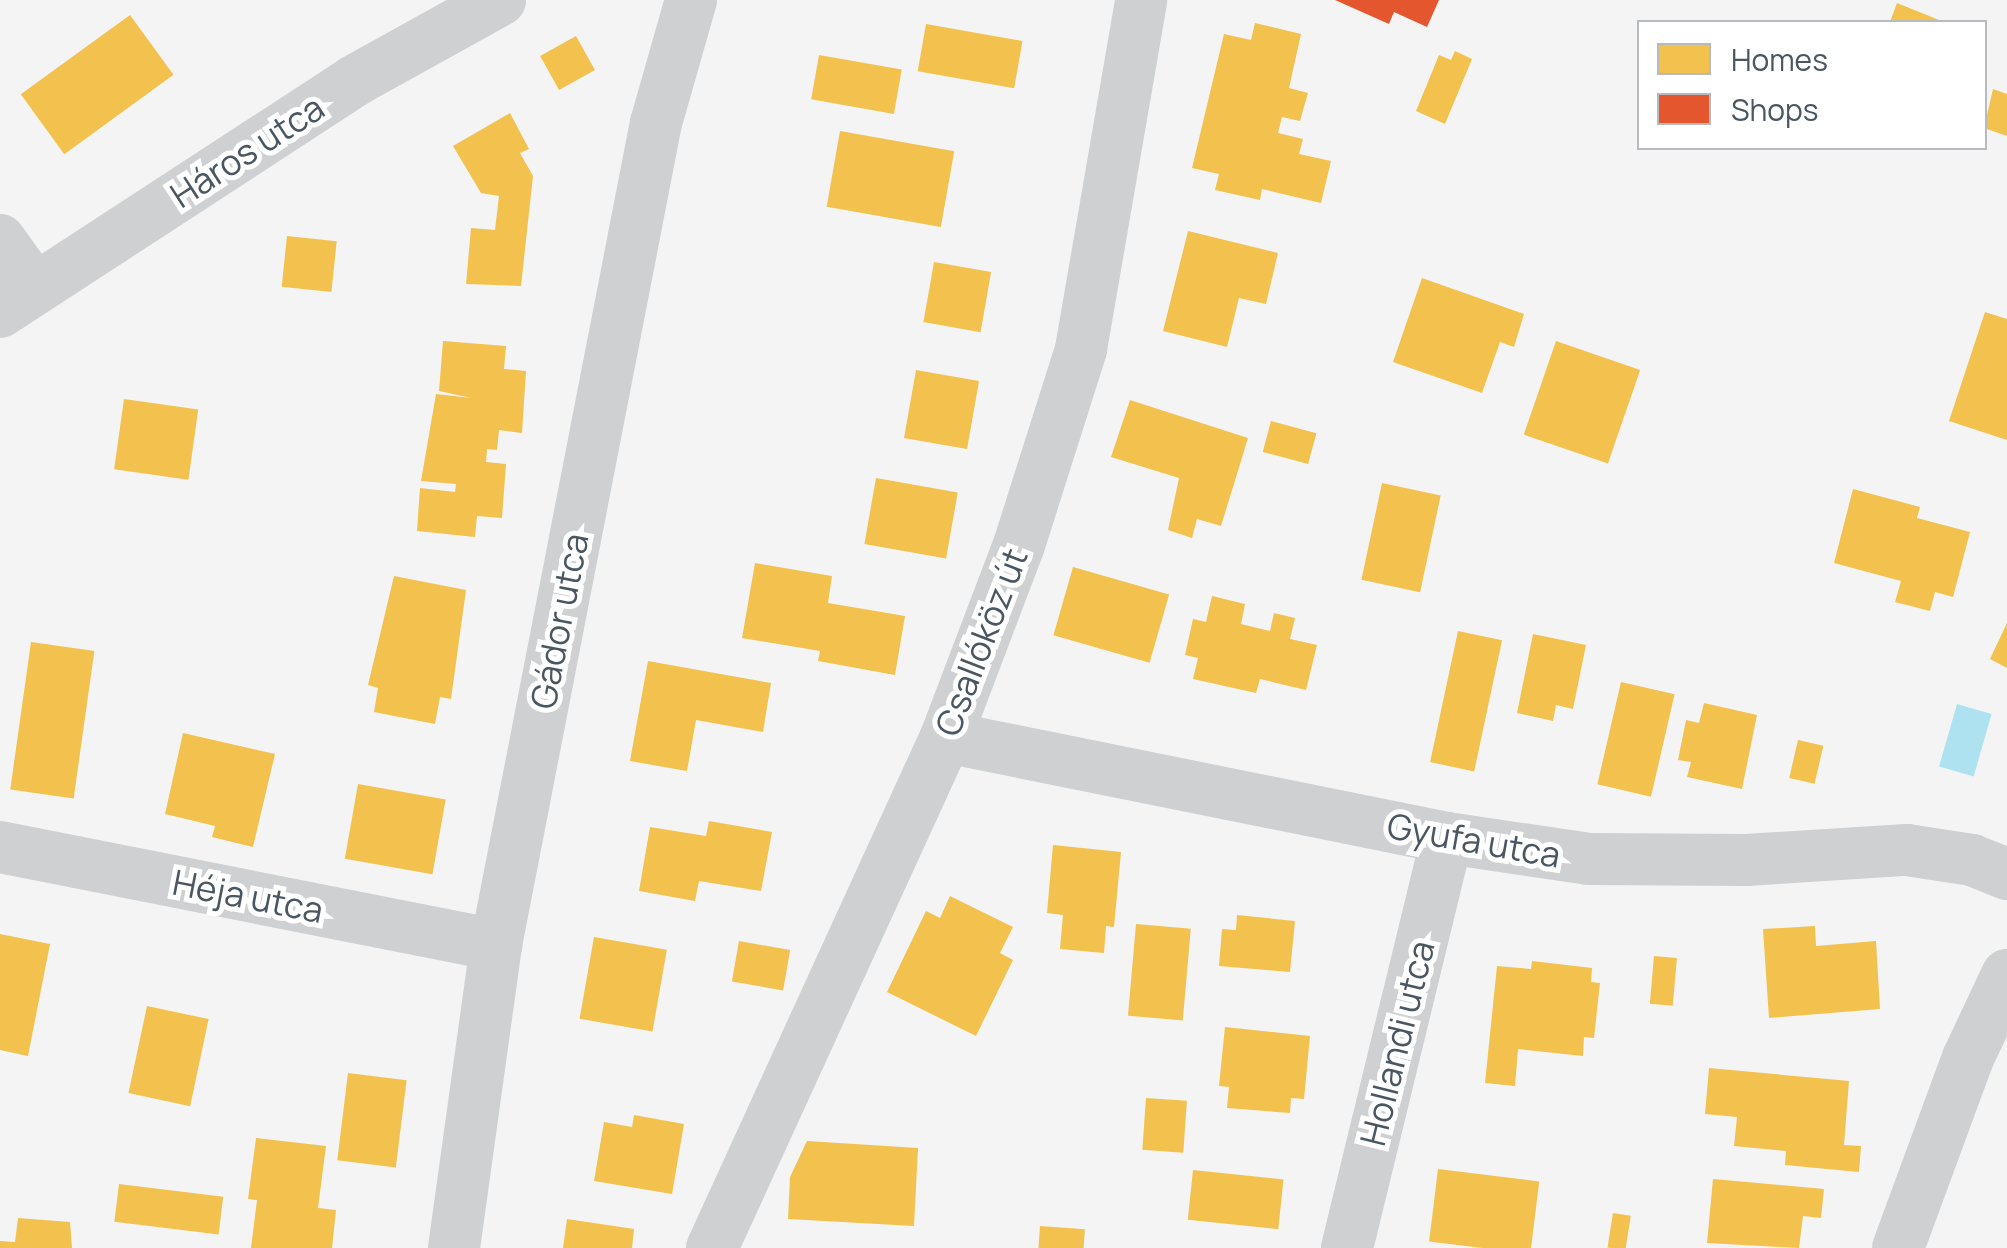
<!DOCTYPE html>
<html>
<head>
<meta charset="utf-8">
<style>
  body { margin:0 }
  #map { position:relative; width:2007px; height:1248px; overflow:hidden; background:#f4f4f4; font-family:Manrope,sans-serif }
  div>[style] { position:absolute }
  .water>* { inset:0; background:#aee2f0; transform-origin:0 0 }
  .homes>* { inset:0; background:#f2c14e; transform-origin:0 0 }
  .shops>* { inset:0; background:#e4572e }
  .minor>* { height:52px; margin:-26px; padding:0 26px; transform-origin:26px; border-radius:26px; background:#ced0d2 }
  span { translate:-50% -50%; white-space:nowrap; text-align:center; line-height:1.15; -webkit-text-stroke:10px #fff; paint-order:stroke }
  .street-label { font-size:35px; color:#4a5661 }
  .legend { position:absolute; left:1637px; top:20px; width:350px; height:130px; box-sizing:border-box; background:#fff; border:2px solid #b7bbc0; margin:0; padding:12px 18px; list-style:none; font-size:30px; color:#4a5661 }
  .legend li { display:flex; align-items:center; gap:20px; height:50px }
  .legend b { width:50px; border:2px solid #b7bbc0 }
</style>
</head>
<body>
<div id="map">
  <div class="water">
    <i style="left:1957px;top:704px;width:36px;height:65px;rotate:16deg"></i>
  </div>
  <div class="homes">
    <i style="clip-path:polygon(1897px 3px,1944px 22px,1890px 22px)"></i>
    <i style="left:130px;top:15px;width:74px;height:135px;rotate:54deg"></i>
    <i style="clip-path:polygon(1255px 23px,1301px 34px,1289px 88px,1308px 93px,1300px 121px,1282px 117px,1278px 133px,1303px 139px,1299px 154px,1331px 161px,1321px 203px,1262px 189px,1260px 200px,1215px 190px,1219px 174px,1192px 168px,1224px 34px,1251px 40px)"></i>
    <i style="left:926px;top:24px;width:98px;height:48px;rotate:10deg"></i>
    <i style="left:576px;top:36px;width:39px;height:41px;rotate:61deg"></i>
    <i style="clip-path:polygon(1455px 51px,1472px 59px,1445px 124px,1416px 111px,1439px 55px,1451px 60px)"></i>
    <i style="left:819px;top:55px;width:84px;height:45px;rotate:10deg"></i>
    <i style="clip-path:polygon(1993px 89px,2007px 94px,2007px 136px,1984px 128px)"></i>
    <i style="clip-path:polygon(510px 113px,529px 149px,520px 153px,533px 176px,521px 286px,466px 284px,471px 228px,495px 230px,499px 196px,481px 193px,453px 146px)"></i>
    <i style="left:840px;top:131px;width:116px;height:77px;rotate:10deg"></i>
    <i style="clip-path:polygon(1188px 231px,1278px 253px,1266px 304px,1239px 298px,1227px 347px,1163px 331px)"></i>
    <i style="left:287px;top:236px;width:50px;height:51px;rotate:6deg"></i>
    <i style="left:934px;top:262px;width:58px;height:61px;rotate:10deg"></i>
    <i style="clip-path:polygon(1422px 278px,1524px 314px,1514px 347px,1500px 342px,1482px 393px,1393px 362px)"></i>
    <i style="clip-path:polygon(1985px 312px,2007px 319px,2007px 440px,1949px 421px)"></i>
    <i style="clip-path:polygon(443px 341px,506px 346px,504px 369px,526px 371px,522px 433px,499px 430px,497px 450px,487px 449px,486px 462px,506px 464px,502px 518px,477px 516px,475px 537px,417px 531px,420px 488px,455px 492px,456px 484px,421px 481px,436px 394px,471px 398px,439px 391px)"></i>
    <i style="left:1556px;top:341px;width:89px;height:99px;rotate:19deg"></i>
    <i style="left:916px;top:370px;width:64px;height:69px;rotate:10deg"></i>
    <i style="left:124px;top:399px;width:75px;height:71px;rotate:8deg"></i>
    <i style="clip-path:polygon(1130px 400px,1248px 438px,1221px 526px,1197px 519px,1192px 538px,1168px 530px,1179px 478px,1111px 457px)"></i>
    <i style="left:1271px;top:421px;width:47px;height:32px;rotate:15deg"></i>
    <i style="left:876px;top:478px;width:83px;height:67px;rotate:10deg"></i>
    <i style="left:1382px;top:483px;width:60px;height:99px;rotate:12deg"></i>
    <i style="clip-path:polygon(1853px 489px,1920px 507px,1917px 518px,1970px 532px,1953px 597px,1935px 592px,1930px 611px,1895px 602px,1901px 581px,1834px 563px)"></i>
    <i style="clip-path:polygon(755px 563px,832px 576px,828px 603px,905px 616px,895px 675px,818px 661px,820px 651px,742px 638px)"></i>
    <i style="left:1073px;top:567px;width:100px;height:71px;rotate:16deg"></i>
    <i style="clip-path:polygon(394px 576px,466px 590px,451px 699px,440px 697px,435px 724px,374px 712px,378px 688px,368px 685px)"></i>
    <i style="clip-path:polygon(1212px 596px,1245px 604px,1241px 624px,1270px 631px,1274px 613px,1295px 618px,1290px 639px,1317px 645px,1306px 690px,1260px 679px,1256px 693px,1193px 679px,1198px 658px,1185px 655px,1193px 619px,1206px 622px)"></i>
    <i style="clip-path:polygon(2007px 623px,2007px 668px,1990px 659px)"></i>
    <i style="left:1458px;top:631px;width:45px;height:134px;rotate:12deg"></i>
    <i style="clip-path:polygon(1533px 634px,1586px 645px,1573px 709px,1556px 705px,1553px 721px,1517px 713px)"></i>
    <i style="left:31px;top:642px;width:64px;height:149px;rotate:8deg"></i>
    <i style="clip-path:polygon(648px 661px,771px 683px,763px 732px,696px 720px,687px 771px,630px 761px)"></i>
    <i style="left:1621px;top:682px;width:55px;height:105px;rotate:13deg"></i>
    <i style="clip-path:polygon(1704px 703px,1757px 715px,1742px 789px,1687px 777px,1691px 762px,1678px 760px,1686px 720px,1699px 723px)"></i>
    <i style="clip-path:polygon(183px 733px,275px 754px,253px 847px,212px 837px,215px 826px,165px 814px)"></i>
    <i style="left:1798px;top:740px;width:26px;height:39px;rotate:13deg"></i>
    <i style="left:358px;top:784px;width:89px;height:76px;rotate:10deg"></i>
    <i style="clip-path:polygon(709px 821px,772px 832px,761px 891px,699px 881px,695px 901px,639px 891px,650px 827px,706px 836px)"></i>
    <i style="clip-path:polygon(1053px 845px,1121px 852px,1114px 927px,1106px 926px,1104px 953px,1060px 949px,1063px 915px,1047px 913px)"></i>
    <i style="clip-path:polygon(950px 896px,1013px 927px,1000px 953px,1013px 960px,976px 1036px,887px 992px,926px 911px,940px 918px)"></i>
    <i style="clip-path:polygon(1237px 915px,1295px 921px,1290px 972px,1219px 966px,1222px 929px,1236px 930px)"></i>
    <i style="left:1136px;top:924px;width:55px;height:92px;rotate:5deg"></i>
    <i style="clip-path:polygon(1815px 926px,1816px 946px,1876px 941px,1880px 1009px,1769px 1018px,1763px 929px)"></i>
    <i style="clip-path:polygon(0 934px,50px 944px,28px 1056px,0 1050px)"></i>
    <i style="left:594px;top:937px;width:74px;height:83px;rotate:10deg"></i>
    <i style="left:739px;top:941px;width:52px;height:41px;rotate:10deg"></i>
    <i style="left:1654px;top:956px;width:23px;height:48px;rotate:5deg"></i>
    <i style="clip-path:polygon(1532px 961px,1592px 968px,1591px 982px,1600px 983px,1594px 1038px,1584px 1037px,1583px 1056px,1518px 1049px,1515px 1086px,1485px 1083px,1497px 966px,1531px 969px)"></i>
    <i style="left:147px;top:1006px;width:63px;height:89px;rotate:12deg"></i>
    <i style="clip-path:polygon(1225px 1027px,1310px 1036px,1304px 1099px,1291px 1098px,1290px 1113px,1227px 1108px,1229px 1087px,1219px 1086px)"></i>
    <i style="clip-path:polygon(1709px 1068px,1849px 1081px,1844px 1145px,1861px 1146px,1859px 1172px,1785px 1165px,1786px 1151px,1734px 1146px,1737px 1117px,1705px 1114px)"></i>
    <i style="left:348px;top:1073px;width:59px;height:88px;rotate:7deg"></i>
    <i style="left:1146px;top:1098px;width:41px;height:52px;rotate:4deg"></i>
    <i style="clip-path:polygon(634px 1115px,684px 1124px,672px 1194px,594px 1181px,604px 1122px,632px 1127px)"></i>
    <i style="clip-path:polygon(256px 1138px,326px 1146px,318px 1208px,336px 1210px,332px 1248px,251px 1248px,257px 1200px,248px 1199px)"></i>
    <i style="clip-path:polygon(807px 1141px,918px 1148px,914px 1226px,788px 1219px,790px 1177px)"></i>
    <i style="left:1438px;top:1169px;width:102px;height:73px;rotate:7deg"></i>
    <i style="left:1193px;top:1170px;width:91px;height:50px;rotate:6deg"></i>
    <i style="clip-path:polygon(1713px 1179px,1824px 1189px,1821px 1218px,1803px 1216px,1799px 1248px,1707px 1243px)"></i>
    <i style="left:119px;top:1184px;width:105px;height:38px;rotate:7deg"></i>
    <i style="left:1613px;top:1213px;width:18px;height:35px;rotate:9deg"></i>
    <i style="clip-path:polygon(18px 1218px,70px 1222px,72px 1248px,0 1248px,0 1241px,15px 1242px)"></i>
    <i style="clip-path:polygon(567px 1219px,634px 1229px,632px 1248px,563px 1248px)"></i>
    <i style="left:1040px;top:1226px;width:45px;height:22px;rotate:4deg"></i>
  </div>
  <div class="shops">
    <i style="clip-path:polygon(1335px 0,1439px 0,1427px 27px,1394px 12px,1389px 24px)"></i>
  </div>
  <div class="minor">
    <i style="left:0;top:240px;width:60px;rotate:54.5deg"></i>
    <i style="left:0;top:312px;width:423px;rotate:-33.1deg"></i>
    <i style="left:354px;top:81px;width:167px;rotate:-29deg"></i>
    <i style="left:946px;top:737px;width:511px;rotate:11.4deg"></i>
    <i style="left:1447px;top:838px;width:144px;rotate:8.4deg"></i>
    <i style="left:1589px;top:859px;width:157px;rotate:0.4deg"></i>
    <i style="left:1746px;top:860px;width:161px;rotate:-3.6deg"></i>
    <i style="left:1907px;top:850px;width:66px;rotate:8.7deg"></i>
    <i style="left:1972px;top:860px;width:38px;rotate:22deg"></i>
    <i style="left:0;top:847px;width:506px;rotate:11.18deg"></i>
    <i style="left:454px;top:1248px;width:306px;rotate:-82.1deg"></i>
    <i style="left:496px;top:945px;width:837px;rotate:-78.99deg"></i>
    <i style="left:656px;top:123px;width:128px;rotate:-74.1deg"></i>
    <i style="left:712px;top:1248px;width:562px;rotate:-65.4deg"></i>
    <i style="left:946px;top:737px;width:205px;rotate:-69.2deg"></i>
    <i style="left:1019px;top:545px;width:206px;rotate:-72.4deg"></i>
    <i style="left:1081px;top:349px;width:354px;rotate:-80.2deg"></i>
    <i style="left:1347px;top:1248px;width:422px;rotate:-76.3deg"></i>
    <i style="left:1898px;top:1248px;width:202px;rotate:-69.8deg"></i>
    <i style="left:1968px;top:1058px;width:92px;rotate:-64.8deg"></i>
  </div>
  <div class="street-label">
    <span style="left:247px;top:151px;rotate:-33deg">Háros utca</span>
    <span style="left:559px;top:621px;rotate:-79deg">Gádor utca</span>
    <span style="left:981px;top:642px;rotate:-69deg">Csallóköz út</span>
    <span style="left:1474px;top:840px;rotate:10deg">Gyufa utca</span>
    <span style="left:248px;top:896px;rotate:11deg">Héja utca</span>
    <span style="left:1397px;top:1043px;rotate:-76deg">Hollandi utca</span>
  </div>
  <ul class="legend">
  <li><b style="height:28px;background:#f2c14e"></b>Homes</li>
  <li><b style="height:28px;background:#e4572e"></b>Shops</li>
  </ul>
</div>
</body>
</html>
